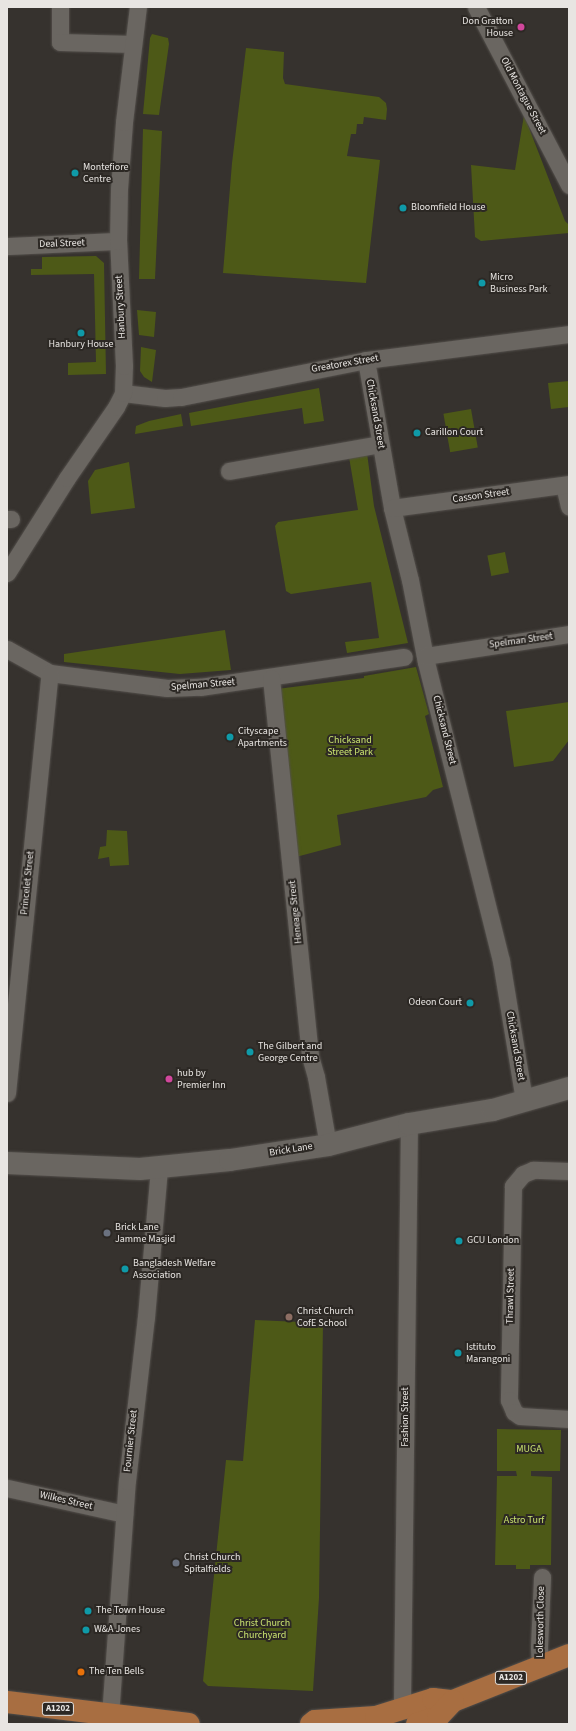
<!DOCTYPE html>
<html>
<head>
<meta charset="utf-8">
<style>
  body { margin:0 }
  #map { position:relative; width:576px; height:1731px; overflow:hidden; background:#36322e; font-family:"Source Sans 3",sans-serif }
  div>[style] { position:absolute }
  .green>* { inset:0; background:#4d5917; transform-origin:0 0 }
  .roads { filter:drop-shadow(0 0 1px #534f4b) drop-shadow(0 0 1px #534f4b) }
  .minor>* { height:17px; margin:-8.5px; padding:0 8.5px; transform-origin:8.5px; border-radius:8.5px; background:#6a6661 }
  .secondary>* { height:22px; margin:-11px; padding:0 11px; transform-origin:11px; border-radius:11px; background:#6a6661 }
  .trunk>* { height:22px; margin:-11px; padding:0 11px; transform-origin:11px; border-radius:11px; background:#a86e41 }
  .dots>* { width:11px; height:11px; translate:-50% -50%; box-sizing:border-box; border:2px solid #2c2824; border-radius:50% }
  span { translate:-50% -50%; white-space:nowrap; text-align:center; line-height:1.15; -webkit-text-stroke:4px #2c2824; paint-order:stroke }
  .shield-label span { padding:1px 3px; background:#2c2824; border:1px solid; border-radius:3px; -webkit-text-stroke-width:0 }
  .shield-label { font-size:9px; color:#e8e5e2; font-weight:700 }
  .poi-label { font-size:10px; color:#e8e5e2 }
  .right { translate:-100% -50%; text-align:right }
  .left { translate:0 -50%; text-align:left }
  .street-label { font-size:10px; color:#e8e5e2 }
  .park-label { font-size:10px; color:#cbe470 }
  .frame { position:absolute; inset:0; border:8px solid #e8e5e2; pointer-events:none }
</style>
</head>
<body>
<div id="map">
  <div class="green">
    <i style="clip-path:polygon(152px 34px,168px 38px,169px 44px,159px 115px,143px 114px,150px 38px)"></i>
    <i style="clip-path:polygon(246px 48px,284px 52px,283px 78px,285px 84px,379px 97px,386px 103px,387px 109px,386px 120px,364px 117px,363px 124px,357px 124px,356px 134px,351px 134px,347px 156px,380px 160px,366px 283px,223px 273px,232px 163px)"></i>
    <i style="clip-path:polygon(524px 115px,565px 221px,569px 225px,569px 233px,481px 241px,475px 237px,471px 165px,515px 170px)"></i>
    <i style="clip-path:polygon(143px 129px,162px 131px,155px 279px,139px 279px)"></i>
    <i style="clip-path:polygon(96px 256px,104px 263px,106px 374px,68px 375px,68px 363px,96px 362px,94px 274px,31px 275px,31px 269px,42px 269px,42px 257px)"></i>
    <i style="clip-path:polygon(137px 310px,156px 312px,154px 337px,139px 335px)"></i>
    <i style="clip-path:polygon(141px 347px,156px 350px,152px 382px,144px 377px,140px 371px)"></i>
    <i style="clip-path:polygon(569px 381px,569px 407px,551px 409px,548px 383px)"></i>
    <i style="clip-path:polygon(319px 388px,324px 421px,304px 424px,302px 408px,191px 426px,189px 413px)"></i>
    <i style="left:471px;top:409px;width:39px;height:28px;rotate:80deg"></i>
    <i style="clip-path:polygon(181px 414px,183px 426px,135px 434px,136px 426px,149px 421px)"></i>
    <i style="clip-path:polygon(367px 453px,374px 506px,408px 643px,347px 653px,345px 642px,379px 638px,371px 582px,291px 594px,286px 591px,275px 526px,278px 522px,358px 510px,349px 457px)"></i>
    <i style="clip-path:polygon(129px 462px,135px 508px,91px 514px,88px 481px,95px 470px)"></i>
    <i style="left:505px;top:552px;width:21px;height:18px;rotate:79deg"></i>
    <i style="clip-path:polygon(225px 630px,231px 670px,180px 674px,64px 662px,64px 654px)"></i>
    <i style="clip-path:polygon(416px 667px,429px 714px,425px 716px,443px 787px,433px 790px,426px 797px,337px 815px,341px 845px,296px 857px,277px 689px,364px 678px,364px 676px)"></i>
    <i style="clip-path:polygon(569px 702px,569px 740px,553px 761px,514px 767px,506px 711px)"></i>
    <i style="clip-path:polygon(107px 830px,127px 831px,129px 865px,110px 866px,109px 857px,98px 859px,100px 847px,106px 846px)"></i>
    <i style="clip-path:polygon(255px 1320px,323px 1323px,319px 1598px,313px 1691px,208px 1686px,203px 1681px,226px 1460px,243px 1461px)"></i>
    <i style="clip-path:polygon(497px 1429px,561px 1430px,560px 1471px,531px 1471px,531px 1476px,552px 1477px,551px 1565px,530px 1565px,530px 1569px,516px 1569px,516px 1565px,495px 1565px,497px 1476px,517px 1476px,516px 1471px,497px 1471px)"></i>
  </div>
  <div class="roads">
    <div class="minor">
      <i style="left:60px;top:7px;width:35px;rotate:90deg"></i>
      <i style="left:60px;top:42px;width:73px;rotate:1.6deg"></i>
      <i style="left:476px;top:7px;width:201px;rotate:62.4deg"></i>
      <i style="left:7px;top:246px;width:111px;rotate:-2.6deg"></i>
      <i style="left:366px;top:360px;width:150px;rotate:80deg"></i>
      <i style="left:392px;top:508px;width:74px;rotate:76deg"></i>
      <i style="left:410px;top:580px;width:84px;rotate:79deg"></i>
      <i style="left:426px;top:662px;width:308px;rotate:75.9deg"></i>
      <i style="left:501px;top:961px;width:141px;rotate:80.6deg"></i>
      <i style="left:123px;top:393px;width:42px;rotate:6.8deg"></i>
      <i style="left:165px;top:398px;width:16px;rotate:-4deg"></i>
      <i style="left:181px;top:397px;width:189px;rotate:-11.3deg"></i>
      <i style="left:366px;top:360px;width:205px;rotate:-7.3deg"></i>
      <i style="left:229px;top:471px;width:153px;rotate:-10.1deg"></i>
      <i style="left:564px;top:485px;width:22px;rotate:77deg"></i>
      <i style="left:392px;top:508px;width:179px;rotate:-7.7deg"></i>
      <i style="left:7px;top:519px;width:4px"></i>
      <i style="left:7px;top:573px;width:112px;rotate:-57.7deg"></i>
      <i style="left:67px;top:478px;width:86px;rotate:-55.4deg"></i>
      <i style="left:116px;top:407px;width:16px;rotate:-63deg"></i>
      <i style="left:123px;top:393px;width:27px;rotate:-88deg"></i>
      <i style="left:124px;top:366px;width:125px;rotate:-92.7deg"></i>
      <i style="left:118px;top:241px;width:52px;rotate:-88.9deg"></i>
      <i style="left:119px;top:189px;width:67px;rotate:-85.7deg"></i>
      <i style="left:124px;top:122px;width:116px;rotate:-83.1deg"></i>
      <i style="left:7px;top:649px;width:49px;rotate:29.2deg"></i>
      <i style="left:50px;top:673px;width:118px;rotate:7.3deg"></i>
      <i style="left:167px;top:688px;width:33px;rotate:-2deg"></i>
      <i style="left:200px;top:687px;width:206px;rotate:-8.4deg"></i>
      <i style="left:425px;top:656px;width:146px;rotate:-8.7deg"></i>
      <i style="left:271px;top:678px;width:380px;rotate:84.1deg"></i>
      <i style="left:310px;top:1056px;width:22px;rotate:74deg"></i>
      <i style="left:316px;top:1077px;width:69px;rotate:80deg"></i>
      <i style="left:7px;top:1093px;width:422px;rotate:-84.2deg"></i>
      <i style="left:569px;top:1171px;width:36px;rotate:-178deg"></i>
      <i style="left:533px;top:1170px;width:11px;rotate:158deg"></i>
      <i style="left:523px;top:1174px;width:16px;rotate:130deg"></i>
      <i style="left:513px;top:1186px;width:214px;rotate:91.1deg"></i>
      <i style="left:509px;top:1400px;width:13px;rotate:67deg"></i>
      <i style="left:514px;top:1412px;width:7px;rotate:34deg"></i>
      <i style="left:520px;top:1416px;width:49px;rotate:3.5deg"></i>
      <i style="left:7px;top:1488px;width:120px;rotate:12.5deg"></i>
      <i style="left:540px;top:1667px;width:20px;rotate:-93deg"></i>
      <i style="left:539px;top:1647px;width:70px;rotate:-87.5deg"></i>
      <i style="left:404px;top:1710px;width:8px;rotate:-104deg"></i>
      <i style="left:402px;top:1702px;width:578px;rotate:-89.31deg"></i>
      <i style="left:110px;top:1716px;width:236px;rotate:-85.9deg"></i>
      <i style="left:127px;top:1481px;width:165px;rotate:-83.4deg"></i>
      <i style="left:146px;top:1317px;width:151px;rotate:-85deg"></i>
    </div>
    <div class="secondary">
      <i style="left:7px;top:1163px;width:133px;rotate:2.6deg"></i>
      <i style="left:140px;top:1169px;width:90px;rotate:-5.7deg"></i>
      <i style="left:230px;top:1160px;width:99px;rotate:-8.7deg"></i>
      <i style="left:328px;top:1145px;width:84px;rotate:-14.5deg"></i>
      <i style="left:409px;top:1124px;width:85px;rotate:-9.5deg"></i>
      <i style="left:493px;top:1110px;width:79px;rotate:-16.1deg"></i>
    </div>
    <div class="trunk">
      <i style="left:7px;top:1702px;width:183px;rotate:6.9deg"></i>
      <i style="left:311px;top:1724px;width:5px;rotate:-37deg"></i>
      <i style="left:315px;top:1721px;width:61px;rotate:-3.8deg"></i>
      <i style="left:376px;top:1717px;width:60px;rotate:-17.5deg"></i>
      <i style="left:433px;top:1699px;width:20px;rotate:6deg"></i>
      <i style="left:453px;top:1701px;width:125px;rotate:-21.6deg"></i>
      <i style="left:417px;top:1724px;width:22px;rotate:-18deg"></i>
      <i style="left:438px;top:1717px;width:22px;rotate:-47deg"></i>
    </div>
  </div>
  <div class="dots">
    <i style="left:521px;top:27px;background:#d1479c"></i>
    <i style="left:75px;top:173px;background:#0f9aa8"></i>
    <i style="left:403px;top:208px;background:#0f9aa8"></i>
    <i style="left:482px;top:283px;background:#0f9aa8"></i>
    <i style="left:81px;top:333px;background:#0f9aa8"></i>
    <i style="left:417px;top:433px;background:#0f9aa8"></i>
    <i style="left:230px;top:737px;background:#0f9aa8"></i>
    <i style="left:470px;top:1003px;background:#0f9aa8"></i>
    <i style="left:250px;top:1052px;background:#0f9aa8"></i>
    <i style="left:169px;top:1079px;background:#d1479c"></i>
    <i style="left:107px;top:1233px;background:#6b7280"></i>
    <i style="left:459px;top:1241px;background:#0f9aa8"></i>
    <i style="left:125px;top:1269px;background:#0f9aa8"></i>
    <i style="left:289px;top:1317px;background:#8d6e63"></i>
    <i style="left:458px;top:1353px;background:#0f9aa8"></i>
    <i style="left:176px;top:1563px;background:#6b7280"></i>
    <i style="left:88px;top:1611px;background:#0f9aa8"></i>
    <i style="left:86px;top:1630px;background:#0f9aa8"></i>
    <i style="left:81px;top:1672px;background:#e8710a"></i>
  </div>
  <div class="shield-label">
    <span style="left:511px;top:1678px">A1202</span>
    <span style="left:58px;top:1709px">A1202</span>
  </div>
  <div class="poi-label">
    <span class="right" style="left:513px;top:27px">Don Gratton<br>House</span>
    <span class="left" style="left:83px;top:173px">Montefiore<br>Centre</span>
    <span class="left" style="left:411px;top:208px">Bloomfield House</span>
    <span class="left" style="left:490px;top:283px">Micro<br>Business Park</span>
    <span style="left:81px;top:345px">Hanbury House</span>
    <span class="left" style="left:425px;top:433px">Carillon Court</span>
    <span class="left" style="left:238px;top:737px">Cityscape<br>Apartments</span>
    <span class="right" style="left:462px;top:1003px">Odeon Court</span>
    <span class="left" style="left:258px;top:1052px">The Gilbert and<br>George Centre</span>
    <span class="left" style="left:177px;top:1079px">hub by<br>Premier Inn</span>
    <span class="left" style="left:115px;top:1233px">Brick Lane<br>Jamme Masjid</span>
    <span class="left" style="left:467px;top:1241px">GCU London</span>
    <span class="left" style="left:133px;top:1269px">Bangladesh Welfare<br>Association</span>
    <span class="left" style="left:297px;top:1317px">Christ Church<br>CofE School</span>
    <span class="left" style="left:466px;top:1353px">Istituto<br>Marangoni</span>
    <span class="left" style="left:184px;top:1563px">Christ Church<br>Spitalfields</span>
    <span class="left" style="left:96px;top:1611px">The Town House</span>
    <span class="left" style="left:94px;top:1630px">W&amp;A Jones</span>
    <span class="left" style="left:89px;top:1672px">The Ten Bells</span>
  </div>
  <div class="street-label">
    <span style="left:523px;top:96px;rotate:62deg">Old Montague Street</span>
    <span style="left:62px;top:244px;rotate:-2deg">Deal Street</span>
    <span style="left:121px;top:307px;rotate:-93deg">Hanbury Street</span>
    <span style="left:345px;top:364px;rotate:-10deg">Greatorex Street</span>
    <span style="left:375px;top:414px;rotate:80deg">Chicksand Street</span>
    <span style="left:481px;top:496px;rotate:-8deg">Casson Street</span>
    <span style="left:521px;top:641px;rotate:-8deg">Spelman Street</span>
    <span style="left:203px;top:685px;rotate:-5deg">Spelman Street</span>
    <span style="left:444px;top:730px;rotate:76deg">Chicksand Street</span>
    <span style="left:28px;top:883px;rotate:-84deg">Princelet Street</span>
    <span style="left:296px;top:912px;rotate:-96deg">Heneage Street</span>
    <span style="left:515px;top:1046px;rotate:80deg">Chicksand Street</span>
    <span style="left:291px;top:1150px;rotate:-9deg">Brick Lane</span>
    <span style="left:511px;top:1296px;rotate:-89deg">Thrawl Street</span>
    <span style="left:406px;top:1417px;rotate:-90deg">Fashion Street</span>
    <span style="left:131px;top:1441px;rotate:-84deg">Fournier Street</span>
    <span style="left:66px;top:1501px;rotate:13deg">Wilkes Street</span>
    <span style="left:541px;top:1622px;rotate:-89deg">Lolesworth Close</span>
  </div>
  <div class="park-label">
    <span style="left:350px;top:746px">Chicksand<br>Street Park</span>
    <span style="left:529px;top:1450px">MUGA</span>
    <span style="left:524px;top:1521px">Astro Turf</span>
    <span style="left:262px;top:1629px">Christ Church<br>Churchyard</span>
  </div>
  <div class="frame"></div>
</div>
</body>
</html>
